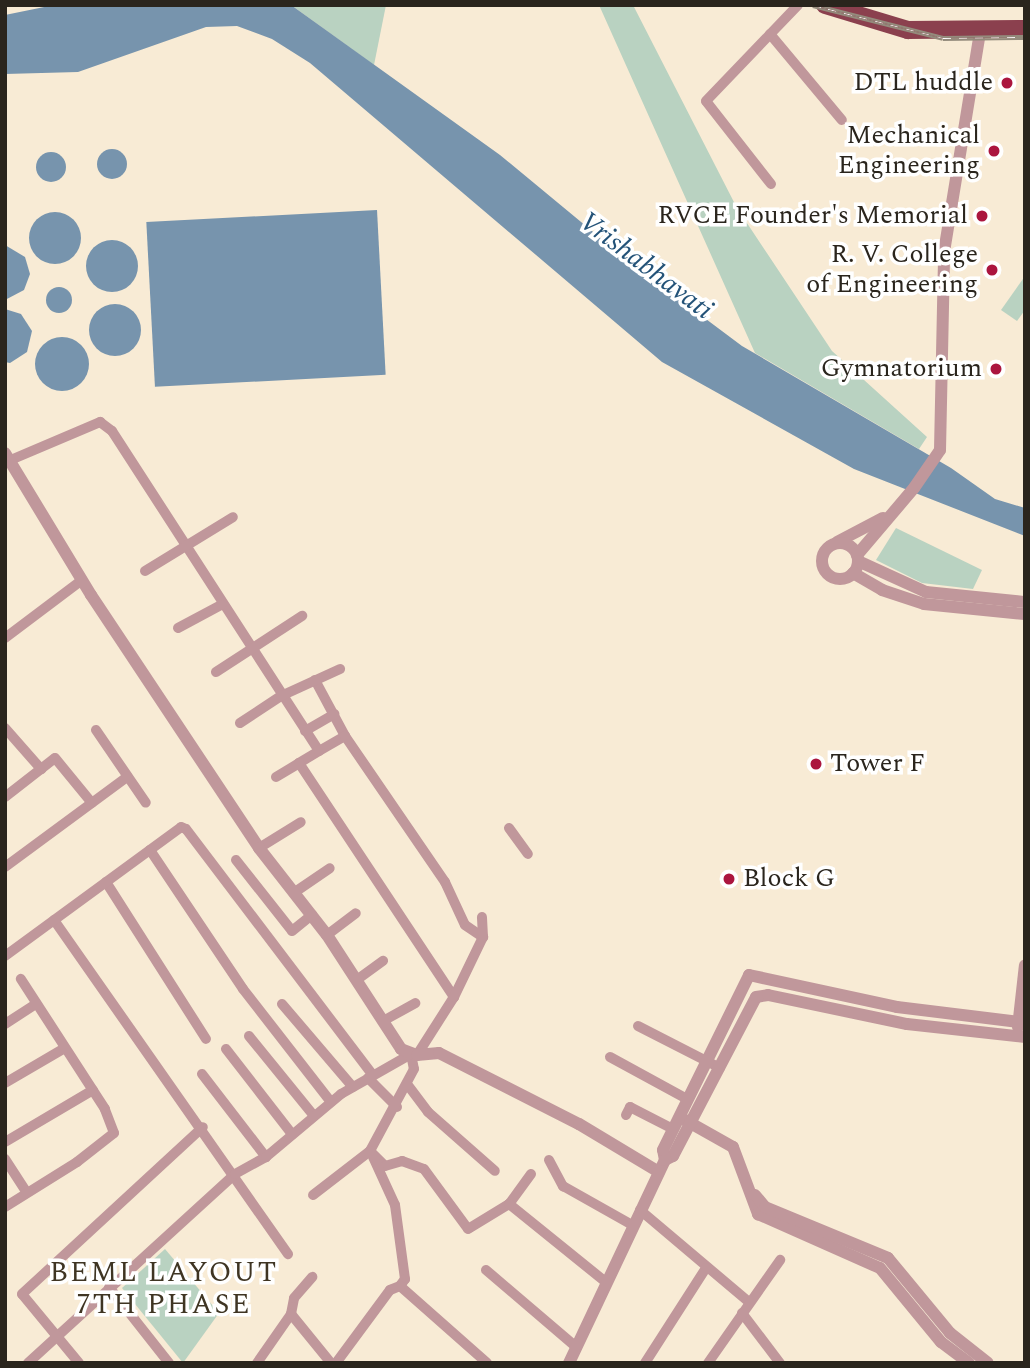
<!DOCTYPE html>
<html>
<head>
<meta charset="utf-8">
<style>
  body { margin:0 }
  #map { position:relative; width:1030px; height:1368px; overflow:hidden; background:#f8ebd5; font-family:Spectral,serif }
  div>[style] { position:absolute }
  .green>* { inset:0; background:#b9d2c1 }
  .water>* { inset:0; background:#7794ad; transform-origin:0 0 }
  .round { border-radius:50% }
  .minor>* { height:10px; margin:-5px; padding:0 5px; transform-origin:5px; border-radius:5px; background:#c0979b }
  .tertiary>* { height:12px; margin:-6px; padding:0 6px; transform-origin:6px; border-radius:6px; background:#c0979b }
  .tertiary>.ring { margin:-6px; padding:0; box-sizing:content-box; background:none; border:12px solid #c0979b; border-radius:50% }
  .trunk>* { height:18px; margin:-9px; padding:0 9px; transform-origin:9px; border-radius:9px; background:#8b404e }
  .rail>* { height:5px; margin-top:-2.5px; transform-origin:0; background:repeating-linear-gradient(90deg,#fff 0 8px,#948b7c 0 16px); box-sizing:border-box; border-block:2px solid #948b7c }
  .dots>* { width:19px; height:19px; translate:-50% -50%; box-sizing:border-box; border:4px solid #fff; border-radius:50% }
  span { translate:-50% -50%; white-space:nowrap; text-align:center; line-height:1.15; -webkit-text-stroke:7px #fff; paint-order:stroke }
  .poi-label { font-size:26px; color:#2a251d }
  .right { translate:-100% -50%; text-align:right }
  .left { translate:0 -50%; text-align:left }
  .water-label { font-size:28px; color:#245378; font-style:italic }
  .neighbourhood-label { font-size:28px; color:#3f3523; letter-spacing:2px }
  .frame { position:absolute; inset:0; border:7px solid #2a251d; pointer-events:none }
</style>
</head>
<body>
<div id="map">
  <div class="green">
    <i style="clip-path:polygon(291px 5px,386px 5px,374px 65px)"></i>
    <i style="clip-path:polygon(599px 5px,633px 5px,737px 208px,832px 351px,927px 437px,919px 449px,755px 353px)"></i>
    <i style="clip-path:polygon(1025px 276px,1025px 310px,1017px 321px,1001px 310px)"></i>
    <i style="clip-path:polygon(896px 528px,982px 570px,973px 589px,922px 583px,876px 560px)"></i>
    <i style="clip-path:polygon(165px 1249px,219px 1313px,183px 1363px,122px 1288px)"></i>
  </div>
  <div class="water">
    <i style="clip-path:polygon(54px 5px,291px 5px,500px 155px,627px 260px,742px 346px,951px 468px,995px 499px,1025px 508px,1025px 536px,854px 469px,662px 362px,310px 63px,272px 39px,237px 26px,206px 27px,78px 72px,5px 74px,5px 15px)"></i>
    <i class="round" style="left:97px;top:149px;width:30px;height:30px"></i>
    <i class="round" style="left:36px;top:152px;width:30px;height:30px"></i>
    <i style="left:377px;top:210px;width:165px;height:231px;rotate:87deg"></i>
    <i class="round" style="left:29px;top:212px;width:52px;height:52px"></i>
    <i class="round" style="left:86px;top:240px;width:52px;height:52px"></i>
    <i style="clip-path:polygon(5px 245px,25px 257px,30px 274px,24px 290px,5px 300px)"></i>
    <i class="round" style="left:46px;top:287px;width:26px;height:26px"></i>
    <i class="round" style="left:89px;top:304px;width:52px;height:52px"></i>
    <i style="clip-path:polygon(5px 309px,21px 314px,32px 331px,27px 352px,10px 363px,5px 362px)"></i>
    <i class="round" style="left:35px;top:337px;width:54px;height:54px"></i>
  </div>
  <div class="minor">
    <i style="left:770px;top:34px;width:112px;rotate:50.1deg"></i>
    <i style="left:771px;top:184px;width:105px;rotate:-128.1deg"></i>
    <i style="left:706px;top:101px;width:133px;rotate:-46.2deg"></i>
    <i style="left:13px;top:459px;width:95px;rotate:-23deg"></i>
    <i style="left:100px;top:422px;width:15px;rotate:37deg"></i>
    <i style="left:112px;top:431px;width:381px;rotate:57.1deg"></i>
    <i style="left:319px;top:751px;width:23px;rotate:149deg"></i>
    <i style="left:299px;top:763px;width:281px;rotate:56.5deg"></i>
    <i style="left:145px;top:571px;width:103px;rotate:-31.5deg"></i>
    <i style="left:178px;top:628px;width:49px;rotate:-28.1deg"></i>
    <i style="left:5px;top:638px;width:96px;rotate:-37deg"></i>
    <i style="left:216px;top:672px;width:103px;rotate:-33.1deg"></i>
    <i style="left:315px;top:680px;width:64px;rotate:61.8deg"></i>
    <i style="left:240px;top:723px;width:49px;rotate:-33.4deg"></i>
    <i style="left:281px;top:696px;width:65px;rotate:-24.6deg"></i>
    <i style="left:5px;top:728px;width:55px;rotate:48.7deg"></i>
    <i style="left:96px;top:730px;width:88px;rotate:55.6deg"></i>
    <i style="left:305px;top:731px;width:34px;rotate:-30deg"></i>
    <i style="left:319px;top:751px;width:30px;rotate:-30deg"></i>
    <i style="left:345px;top:736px;width:177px;rotate:55.6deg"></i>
    <i style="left:445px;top:882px;width:47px;rotate:65.1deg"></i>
    <i style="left:465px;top:925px;width:22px;rotate:34deg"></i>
    <i style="left:276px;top:777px;width:27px;rotate:-31deg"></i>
    <i style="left:5px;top:797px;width:63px;rotate:-38deg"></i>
    <i style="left:55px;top:758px;width:58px;rotate:50.6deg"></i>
    <i style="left:509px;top:828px;width:32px;rotate:54deg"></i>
    <i style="left:259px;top:848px;width:49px;rotate:-31.8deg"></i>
    <i style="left:150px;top:850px;width:167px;rotate:56.2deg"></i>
    <i style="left:243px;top:989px;width:143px;rotate:52.1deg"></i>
    <i style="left:236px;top:860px;width:90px;rotate:51.7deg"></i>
    <i style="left:292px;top:931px;width:26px;rotate:-39deg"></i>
    <i style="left:5px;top:867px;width:152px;rotate:-36.4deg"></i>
    <i style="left:106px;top:882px;width:186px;rotate:57.5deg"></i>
    <i style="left:295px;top:892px;width:42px;rotate:-34.4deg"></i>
    <i style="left:54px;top:920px;width:408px;rotate:55deg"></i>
    <i style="left:327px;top:935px;width:36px;rotate:-37deg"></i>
    <i style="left:5px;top:956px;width:218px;rotate:-36.2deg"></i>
    <i style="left:181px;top:827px;width:5px;rotate:22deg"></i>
    <i style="left:186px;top:829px;width:309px;rotate:52.8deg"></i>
    <i style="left:358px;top:979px;width:31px;rotate:-36deg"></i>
    <i style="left:282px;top:1004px;width:109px;rotate:49.5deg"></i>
    <i style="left:383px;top:1021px;width:37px;rotate:-29deg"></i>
    <i style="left:5px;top:1024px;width:37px;rotate:-33deg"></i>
    <i style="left:638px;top:1026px;width:92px;rotate:27.1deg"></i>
    <i style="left:249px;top:1036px;width:103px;rotate:50.9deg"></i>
    <i style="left:226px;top:1049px;width:108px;rotate:52.2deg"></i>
    <i style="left:417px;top:1055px;width:69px;rotate:-57.5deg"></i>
    <i style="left:454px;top:997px;width:67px;rotate:-64.2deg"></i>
    <i style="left:483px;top:937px;width:20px;rotate:-93deg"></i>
    <i style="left:610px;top:1057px;width:88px;rotate:28.6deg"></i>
    <i style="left:202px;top:1074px;width:105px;rotate:52.4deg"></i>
    <i style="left:368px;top:1078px;width:41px;rotate:45deg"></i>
    <i style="left:5px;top:1083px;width:69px;rotate:-30.3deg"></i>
    <i style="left:407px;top:1084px;width:35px;rotate:53deg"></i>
    <i style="left:428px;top:1112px;width:89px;rotate:41.4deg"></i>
    <i style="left:626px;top:1115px;width:9px;rotate:-63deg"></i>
    <i style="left:630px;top:1107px;width:48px;rotate:27.1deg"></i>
    <i style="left:5px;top:1142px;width:102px;rotate:-30.6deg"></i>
    <i style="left:370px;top:1151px;width:21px;rotate:45deg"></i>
    <i style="left:385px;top:1166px;width:18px;rotate:-16deg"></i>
    <i style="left:402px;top:1161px;width:23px;rotate:20deg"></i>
    <i style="left:424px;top:1169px;width:74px;rotate:53.7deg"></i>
    <i style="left:468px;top:1229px;width:48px;rotate:-31.4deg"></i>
    <i style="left:373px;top:1157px;width:53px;rotate:65.4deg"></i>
    <i style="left:395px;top:1205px;width:75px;rotate:82.3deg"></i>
    <i style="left:405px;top:1279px;width:9px;rotate:126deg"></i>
    <i style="left:5px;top:1159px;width:40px;rotate:57.1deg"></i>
    <i style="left:549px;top:1160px;width:30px;rotate:62deg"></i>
    <i style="left:563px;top:1186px;width:81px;rotate:29.4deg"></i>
    <i style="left:531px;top:1174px;width:37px;rotate:126deg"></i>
    <i style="left:509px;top:1204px;width:126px;rotate:38.9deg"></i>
    <i style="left:5px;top:1207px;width:85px;rotate:-32deg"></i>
    <i style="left:77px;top:1162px;width:47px;rotate:-38.1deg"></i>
    <i style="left:114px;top:1133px;width:26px;rotate:-111deg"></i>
    <i style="left:105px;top:1109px;width:155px;rotate:-122.9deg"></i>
    <i style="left:640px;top:1210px;width:143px;rotate:40.2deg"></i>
    <i style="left:486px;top:1270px;width:118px;rotate:40.5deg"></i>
    <i style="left:400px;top:1286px;width:116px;rotate:41.5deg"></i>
    <i style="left:109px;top:1287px;width:97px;rotate:51.7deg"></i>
    <i style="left:742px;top:1313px;width:63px;rotate:52.8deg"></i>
    <i style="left:291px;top:1314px;width:16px;rotate:-79deg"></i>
    <i style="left:294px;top:1298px;width:28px;rotate:-49deg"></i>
    <i style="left:28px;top:1363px;width:280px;rotate:-42.4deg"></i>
    <i style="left:235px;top:1174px;width:35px;rotate:-29deg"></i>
    <i style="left:266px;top:1157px;width:98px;rotate:-40deg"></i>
    <i style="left:341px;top:1094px;width:81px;rotate:-29.7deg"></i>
    <i style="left:411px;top:1054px;width:15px;rotate:79deg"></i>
    <i style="left:414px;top:1069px;width:93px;rotate:118.2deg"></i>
    <i style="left:370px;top:1151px;width:72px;rotate:142.3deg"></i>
    <i style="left:79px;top:1363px;width:89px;rotate:-129.6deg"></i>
    <i style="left:22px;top:1294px;width:246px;rotate:-42.7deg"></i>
    <i style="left:257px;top:1363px;width:60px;rotate:-55.2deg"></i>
    <i style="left:291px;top:1314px;width:63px;rotate:50.8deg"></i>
    <i style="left:336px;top:1363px;width:91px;rotate:-53.5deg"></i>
    <i style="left:390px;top:1290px;width:11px;rotate:-22deg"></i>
    <i style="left:645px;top:1363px;width:113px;rotate:-57.3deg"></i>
    <i style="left:708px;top:1363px;width:126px;rotate:-55deg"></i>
  </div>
  <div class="tertiary">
    <i style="left:5px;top:453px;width:166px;rotate:58.8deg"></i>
    <i style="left:91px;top:595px;width:304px;rotate:56.4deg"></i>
    <i style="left:259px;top:848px;width:110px;rotate:52deg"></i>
    <i style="left:327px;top:935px;width:136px;rotate:57deg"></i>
    <i style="left:401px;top:1049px;width:17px;rotate:21deg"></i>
    <i style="left:417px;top:1055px;width:22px;rotate:-5deg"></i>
    <i style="left:439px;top:1053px;width:157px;rotate:26.9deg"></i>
    <i style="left:579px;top:1124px;width:93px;rotate:31deg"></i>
    <i style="left:837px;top:542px;width:52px;rotate:-27.6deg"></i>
    <i class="ring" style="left:822px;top:543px;width:24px;height:24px"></i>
    <i style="left:857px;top:555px;width:88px;rotate:-49.6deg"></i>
    <i style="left:914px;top:488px;width:46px;rotate:-55.6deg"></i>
    <i style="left:940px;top:450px;width:198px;rotate:-88.8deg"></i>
    <i style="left:944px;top:252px;width:223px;rotate:-80.7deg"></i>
    <i style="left:858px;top:561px;width:75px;rotate:24.5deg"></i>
    <i style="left:926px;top:592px;width:100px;rotate:5.8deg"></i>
    <i style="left:853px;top:573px;width:34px;rotate:30deg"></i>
    <i style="left:882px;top:590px;width:44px;rotate:18.4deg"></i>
    <i style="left:924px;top:604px;width:101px;rotate:5.7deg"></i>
    <i style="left:1018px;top:1027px;width:62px;rotate:-83.6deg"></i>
    <i style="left:685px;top:1120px;width:55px;rotate:29.4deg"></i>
    <i style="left:733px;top:1147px;width:72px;rotate:69.5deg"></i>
    <i style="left:758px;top:1214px;width:133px;rotate:23.9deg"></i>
    <i style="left:880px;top:1268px;width:96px;rotate:50.5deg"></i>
    <i style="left:941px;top:1342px;width:35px;rotate:37deg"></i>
    <i style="left:665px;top:1160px;width:9px;rotate:-27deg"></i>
    <i style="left:673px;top:1156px;width:179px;rotate:-62.4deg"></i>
    <i style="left:756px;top:997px;width:12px;rotate:-9deg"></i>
    <i style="left:768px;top:995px;width:142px;rotate:11.8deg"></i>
    <i style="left:907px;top:1024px;width:119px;rotate:6.3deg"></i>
    <i style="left:755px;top:1195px;width:16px;rotate:50deg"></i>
    <i style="left:765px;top:1207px;width:133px;rotate:22.5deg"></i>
    <i style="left:888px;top:1258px;width:97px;rotate:50.4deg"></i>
    <i style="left:950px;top:1333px;width:48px;rotate:38.3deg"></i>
    <i style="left:569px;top:1363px;width:225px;rotate:-64.7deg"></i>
    <i style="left:665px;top:1160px;width:10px;rotate:-101deg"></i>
    <i style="left:663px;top:1150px;width:195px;rotate:-63.8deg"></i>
    <i style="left:749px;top:975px;width:151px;rotate:12.2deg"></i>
    <i style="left:897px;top:1007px;width:123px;rotate:7deg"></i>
  </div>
  <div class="trunk">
    <i style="left:825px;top:5px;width:87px;rotate:16.8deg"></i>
    <i style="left:908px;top:30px;width:117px;rotate:-0.5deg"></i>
  </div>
  <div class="rail">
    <i style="left:813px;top:5px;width:134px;rotate:14.2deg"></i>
    <i style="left:943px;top:38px;width:82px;rotate:-0.7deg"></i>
  </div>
  <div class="dots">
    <i style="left:1007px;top:83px;background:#ab153e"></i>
    <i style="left:994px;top:151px;background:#ab153e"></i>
    <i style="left:982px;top:216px;background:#ab153e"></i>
    <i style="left:992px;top:270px;background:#ab153e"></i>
    <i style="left:996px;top:369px;background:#ab153e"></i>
    <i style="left:816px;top:764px;background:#ab153e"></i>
    <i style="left:729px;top:879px;background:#ab153e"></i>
  </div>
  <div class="poi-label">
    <span class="right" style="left:993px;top:83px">DTL huddle</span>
    <span class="right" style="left:980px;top:151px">Mechanical<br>Engineering</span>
    <span class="right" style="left:968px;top:216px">RVCE Founder's Memorial</span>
    <span class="right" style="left:978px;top:270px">R. V. College<br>of Engineering</span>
    <span class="right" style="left:982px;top:369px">Gymnatorium</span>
    <span class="left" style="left:830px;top:764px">Tower F</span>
    <span class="left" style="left:743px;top:879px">Block G</span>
  </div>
  <div class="water-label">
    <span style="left:646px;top:266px;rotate:37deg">Vrishabhavati</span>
  </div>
  <div class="neighbourhood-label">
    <span style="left:164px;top:1289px">BEML LAYOUT<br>7TH PHASE</span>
  </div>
  <div class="frame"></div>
</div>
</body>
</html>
